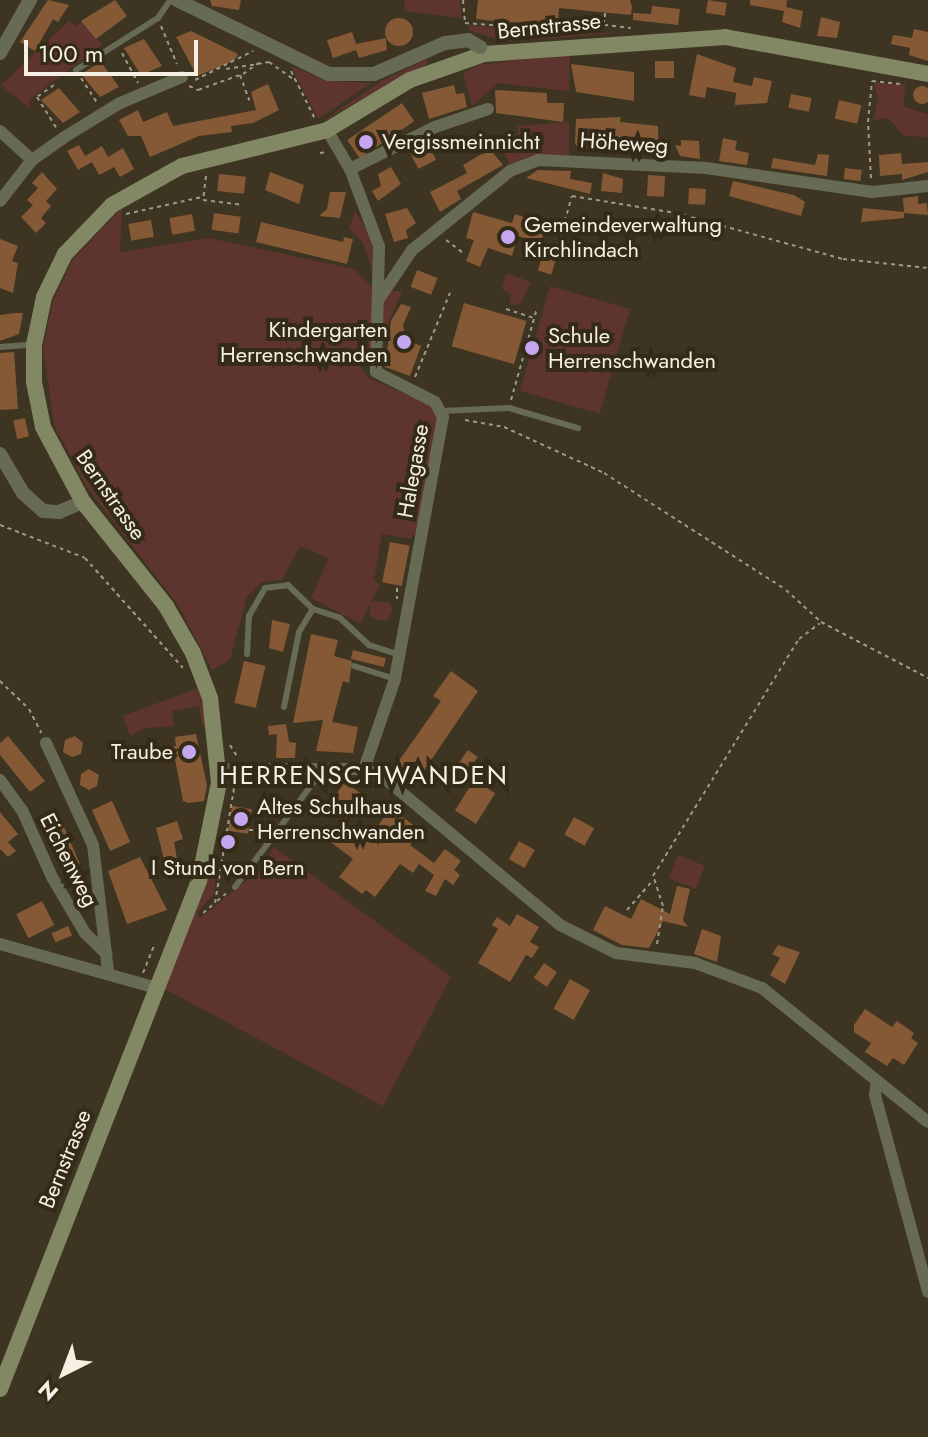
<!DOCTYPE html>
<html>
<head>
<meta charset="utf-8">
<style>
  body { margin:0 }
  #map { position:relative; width:928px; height:1437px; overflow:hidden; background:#3d3521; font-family:Jost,sans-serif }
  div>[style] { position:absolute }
  .green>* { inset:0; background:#5e342e; transform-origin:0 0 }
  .building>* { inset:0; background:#855936; transform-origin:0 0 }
  .round { border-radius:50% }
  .path>* { height:2px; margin-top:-1px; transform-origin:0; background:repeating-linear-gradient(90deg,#9e9888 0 4px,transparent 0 8px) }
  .service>* { height:6px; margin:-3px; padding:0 3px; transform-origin:3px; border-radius:3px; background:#676b54 }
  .minor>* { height:12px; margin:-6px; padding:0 6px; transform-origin:6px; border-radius:6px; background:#676b54 }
  .tertiary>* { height:14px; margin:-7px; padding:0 7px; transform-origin:7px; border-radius:7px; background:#676b54 }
  .secondary>* { height:16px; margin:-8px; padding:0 8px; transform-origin:8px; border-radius:8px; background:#828864 }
  .tertiary-bridge>* { height:14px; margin:-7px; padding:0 7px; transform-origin:7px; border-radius:7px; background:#676b54 }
  .dots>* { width:22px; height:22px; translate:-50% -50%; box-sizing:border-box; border:4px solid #332b17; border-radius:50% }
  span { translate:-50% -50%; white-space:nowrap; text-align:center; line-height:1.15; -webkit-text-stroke:8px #332b17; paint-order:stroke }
  .street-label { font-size:22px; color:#f6f0e4 }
  .poi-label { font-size:22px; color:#f6f0e4 }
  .left { translate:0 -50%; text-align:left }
  .right { translate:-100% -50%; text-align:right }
  .quarter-label { font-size:26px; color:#f6f0e4; letter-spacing:2px }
  .north { position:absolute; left:24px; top:1333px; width:80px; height:80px; -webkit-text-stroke:6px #332b17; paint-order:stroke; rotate:222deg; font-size:22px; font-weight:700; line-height:32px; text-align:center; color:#f6f0e4 }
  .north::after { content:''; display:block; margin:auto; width:28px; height:36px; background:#f6f0e4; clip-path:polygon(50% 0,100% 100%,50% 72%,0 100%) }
  .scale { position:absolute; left:24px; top:40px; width:174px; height:36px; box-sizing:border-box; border:4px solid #f6f0e4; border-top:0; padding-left:10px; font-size:24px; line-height:28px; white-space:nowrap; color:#f6f0e4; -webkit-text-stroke:6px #332b17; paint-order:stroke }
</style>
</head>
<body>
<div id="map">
  <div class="green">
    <i style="clip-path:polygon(404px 0,460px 0,462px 18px,405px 11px)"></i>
    <i style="clip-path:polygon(69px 21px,75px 26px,82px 22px,102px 45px,30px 99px,30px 109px,1px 85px)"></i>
    <i style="clip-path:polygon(470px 25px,556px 35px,629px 32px,506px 42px,469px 30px)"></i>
    <i style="clip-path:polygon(570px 53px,569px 91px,498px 83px,472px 106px,463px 73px,479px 65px)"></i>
    <i style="clip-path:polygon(427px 59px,427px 64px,319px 123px,385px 79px)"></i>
    <i style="clip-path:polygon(291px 66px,327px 81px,371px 83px,318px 119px)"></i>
    <i style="clip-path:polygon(874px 83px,905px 84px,904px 107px,928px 114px,928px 137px,904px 136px,888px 118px,873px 120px,878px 99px)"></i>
    <i style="clip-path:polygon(569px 122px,569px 156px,540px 156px,510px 166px,497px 136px,518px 134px,518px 126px)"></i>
    <i style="clip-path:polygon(122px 208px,120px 252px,209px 238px,354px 269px,373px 288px,402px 292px,371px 363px,365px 362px,365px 339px,355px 328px,360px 366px,369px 378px,433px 406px,439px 417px,417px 532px,410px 539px,382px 534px,374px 580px,380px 585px,371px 601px,390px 603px,393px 611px,386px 621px,371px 618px,369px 604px,361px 624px,311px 598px,329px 558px,300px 546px,282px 580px,262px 582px,247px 597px,230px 659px,212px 670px,178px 605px,86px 486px,54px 425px,43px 347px,53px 301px,73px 259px)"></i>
    <i style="clip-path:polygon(355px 211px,372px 238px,373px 273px,363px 243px,349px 228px)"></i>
    <i style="clip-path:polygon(506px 273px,531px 282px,521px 304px,509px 305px,511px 295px,502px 289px)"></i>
    <i style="left:550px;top:286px;width:83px;height:109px;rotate:16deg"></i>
    <i style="clip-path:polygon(198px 688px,207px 725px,203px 727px,199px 706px,172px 711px,174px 726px,145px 728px,130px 736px,123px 716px)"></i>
    <i style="clip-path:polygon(274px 847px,451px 977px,383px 1106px,163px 988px,217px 858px,214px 894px,197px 913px,200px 918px,260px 870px)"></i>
    <i style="left:678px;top:855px;width:29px;height:25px;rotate:22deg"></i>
  </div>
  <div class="building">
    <i style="clip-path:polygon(48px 0,69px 5px,58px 22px,53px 19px,35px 51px,20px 42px)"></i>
    <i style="clip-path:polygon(115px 0,127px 16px,96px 39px,81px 21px)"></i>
    <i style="clip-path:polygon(210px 0,241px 0,239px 10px,212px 6px)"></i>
    <i style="clip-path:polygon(478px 0,630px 0,632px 7px,631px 15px,559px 8px,558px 24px,501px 22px,476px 19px)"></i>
    <i style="left:708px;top:0;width:19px;height:13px;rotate:9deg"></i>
    <i style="clip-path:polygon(750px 0,787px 0,786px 7px,803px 11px,800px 28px,782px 22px,784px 11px,750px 5px)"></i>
    <i style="clip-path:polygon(652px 6px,680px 9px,678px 25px,633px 20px,633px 13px,651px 14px)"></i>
    <i style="clip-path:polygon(821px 17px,840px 22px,837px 38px,817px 36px)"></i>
    <i class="round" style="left:385px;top:18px;width:28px;height:28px"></i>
    <i style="clip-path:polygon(914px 29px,928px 32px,928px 61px,909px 55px,910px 48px,891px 44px,893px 35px,912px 38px)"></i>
    <i style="clip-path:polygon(191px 31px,238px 54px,234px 61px,197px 76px,176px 37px)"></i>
    <i style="clip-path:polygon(352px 32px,356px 44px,386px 38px,387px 50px,359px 58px,356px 50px,333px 58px,327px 40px)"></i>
    <i style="clip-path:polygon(144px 39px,162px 66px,141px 75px,124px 48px)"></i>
    <i style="clip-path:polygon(697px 54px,736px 68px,733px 82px,752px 86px,754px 77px,772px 81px,767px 103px,735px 105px,736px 93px,707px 87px,705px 98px,689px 95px)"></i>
    <i style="left:655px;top:61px;width:19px;height:17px"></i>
    <i style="clip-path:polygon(101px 62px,119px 87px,100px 97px,81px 74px)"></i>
    <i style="clip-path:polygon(571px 64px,634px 72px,634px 101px,576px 92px)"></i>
    <i style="clip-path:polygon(268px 84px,279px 110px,253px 123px,231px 126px,232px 132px,199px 136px,150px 157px,141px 136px,128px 136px,119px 120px,138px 110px,143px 122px,167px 112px,173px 126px,256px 110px,251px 92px)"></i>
    <i style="clip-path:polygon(454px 85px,456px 94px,464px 93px,467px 107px,429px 119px,422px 93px)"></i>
    <i class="round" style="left:913px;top:86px;width:18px;height:18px"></i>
    <i style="clip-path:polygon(59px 88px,80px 112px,63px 123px,41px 100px)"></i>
    <i style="clip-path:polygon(495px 90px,547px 93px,547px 103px,564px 103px,563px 122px,496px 113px)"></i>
    <i style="left:791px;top:94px;width:21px;height:14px;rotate:11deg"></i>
    <i style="left:839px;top:100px;width:23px;height:19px;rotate:13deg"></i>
    <i style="left:402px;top:103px;width:22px;height:66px;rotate:56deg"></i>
    <i style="clip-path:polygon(621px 117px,620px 122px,658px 126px,659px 155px,619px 152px,619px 146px,581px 150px,575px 144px,576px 119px)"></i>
    <i style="clip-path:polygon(723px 138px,737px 141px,735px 150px,749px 153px,747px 165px,719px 161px)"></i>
    <i style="clip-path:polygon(681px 140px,699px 141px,700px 159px,680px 156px,675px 145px,681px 146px)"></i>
    <i style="left:427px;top:142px;width:20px;height:20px;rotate:63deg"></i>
    <i style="clip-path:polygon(79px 145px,85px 156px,102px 146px,108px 157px,123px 148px,134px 169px,120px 177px,114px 167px,99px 175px,92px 162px,78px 170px,67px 151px)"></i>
    <i style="clip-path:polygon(490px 149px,503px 165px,457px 191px,461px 199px,440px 212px,430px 192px,467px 173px,463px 165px)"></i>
    <i style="clip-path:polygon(901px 153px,902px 164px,928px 162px,928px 172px,902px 180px,902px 174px,880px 176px,879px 155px)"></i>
    <i style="clip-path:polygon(818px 154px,829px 155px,827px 176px,771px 168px,773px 158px,815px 165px)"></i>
    <i style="clip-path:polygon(391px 167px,401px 184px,378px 201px,372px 191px,381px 186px,378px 174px)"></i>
    <i style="left:845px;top:168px;width:17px;height:11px;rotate:7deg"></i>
    <i style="clip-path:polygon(538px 170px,571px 171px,570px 179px,592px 183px,590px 194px,526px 178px)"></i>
    <i style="clip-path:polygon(42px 172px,57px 189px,46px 201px,51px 206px,41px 218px,46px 223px,36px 233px,21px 217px,33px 205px,27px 200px,38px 188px,32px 183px)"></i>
    <i style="clip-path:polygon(270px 172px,304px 185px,299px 204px,265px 190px)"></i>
    <i style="clip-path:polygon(603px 173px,623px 179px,622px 193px,601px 191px)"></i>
    <i style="left:219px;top:174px;width:27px;height:17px;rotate:6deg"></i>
    <i style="left:648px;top:175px;width:17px;height:21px;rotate:3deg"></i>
    <i style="clip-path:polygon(733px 181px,794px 195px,805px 202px,801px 216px,729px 196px)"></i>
    <i style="left:689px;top:188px;width:17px;height:16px;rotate:3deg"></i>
    <i style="clip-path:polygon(330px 192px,346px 192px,340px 218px,319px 216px,327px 209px)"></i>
    <i style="clip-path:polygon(918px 196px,918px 204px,927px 203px,928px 215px,904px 213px,904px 218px,861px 222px,863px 208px,904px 212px,903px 198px)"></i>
    <i style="clip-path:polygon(407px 208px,416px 223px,406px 230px,408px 238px,394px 242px,385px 214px)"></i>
    <i style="clip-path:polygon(473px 212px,512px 223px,515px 214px,546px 225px,541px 243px,518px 236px,512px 256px,488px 248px,480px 267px,466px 261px,474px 240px,466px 238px)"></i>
    <i style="left:214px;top:213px;width:27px;height:17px;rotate:8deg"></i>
    <i style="left:192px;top:214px;width:17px;height:23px;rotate:80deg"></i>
    <i style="left:151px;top:220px;width:17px;height:23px;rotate:80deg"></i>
    <i style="clip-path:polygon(261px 222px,343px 242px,344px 237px,353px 239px,347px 264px,256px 242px)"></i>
    <i style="clip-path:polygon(0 239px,18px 246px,12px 261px,18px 263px,13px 293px,0 288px)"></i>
    <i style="left:542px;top:257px;width:14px;height:14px;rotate:17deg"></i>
    <i style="left:417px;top:270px;width:22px;height:18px;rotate:21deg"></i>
    <i style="left:464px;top:303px;width:65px;height:45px;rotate:16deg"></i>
    <i style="clip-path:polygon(401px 304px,411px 307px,403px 325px,406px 340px,421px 346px,410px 376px,385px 367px,391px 321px)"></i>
    <i style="clip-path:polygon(16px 313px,23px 313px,19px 334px,0 341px,0 315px)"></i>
    <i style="clip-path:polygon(14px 352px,18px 409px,0 410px,0 353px)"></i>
    <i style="left:25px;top:418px;width:19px;height:12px;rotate:78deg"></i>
    <i style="left:390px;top:542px;width:20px;height:41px;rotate:11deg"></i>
    <i style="clip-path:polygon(272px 620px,290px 624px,283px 652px,269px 648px)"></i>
    <i style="clip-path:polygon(311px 634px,338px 640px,334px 656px,352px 661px,349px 683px,343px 681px,332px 722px,358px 727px,353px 753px,316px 751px,323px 720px,293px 723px)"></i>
    <i style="left:353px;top:650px;width:34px;height:9px;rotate:14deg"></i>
    <i style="left:244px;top:661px;width:22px;height:43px;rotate:13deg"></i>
    <i style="clip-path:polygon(451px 671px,478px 691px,412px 788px,391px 772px,441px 701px,433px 696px)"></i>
    <i style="clip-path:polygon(286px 724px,289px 742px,296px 743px,295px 758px,276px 758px,277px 734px,269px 735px,268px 726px)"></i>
    <i style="clip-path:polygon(196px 734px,207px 785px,204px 801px,188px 803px,183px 801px,174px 754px,151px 758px,150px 749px,176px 746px,175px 737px)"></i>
    <i style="clip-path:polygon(8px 736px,45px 781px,30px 792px,0 755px,0 743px)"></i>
    <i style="clip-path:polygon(75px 736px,83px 743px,81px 754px,72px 757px,63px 752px,65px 740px)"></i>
    <i style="left:468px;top:750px;width:12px;height:16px;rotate:35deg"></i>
    <i style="clip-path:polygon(89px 769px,99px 775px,97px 786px,89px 790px,80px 785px,81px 774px)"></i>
    <i style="left:474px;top:780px;width:25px;height:36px;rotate:32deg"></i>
    <i style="left:345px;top:782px;width:24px;height:33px;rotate:36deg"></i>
    <i style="left:112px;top:801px;width:45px;height:22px;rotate:66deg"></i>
    <i style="left:232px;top:806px;width:20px;height:25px;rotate:9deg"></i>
    <i style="clip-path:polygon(391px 808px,421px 831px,410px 845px,434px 863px,445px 849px,461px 861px,454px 870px,460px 875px,453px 885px,445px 879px,436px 896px,425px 891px,434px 875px,419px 864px,413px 873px,400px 864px,375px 897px,366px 890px,362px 894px,339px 877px,353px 859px,332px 843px,346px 824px,367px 841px)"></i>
    <i style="clip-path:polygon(0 812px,18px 834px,8px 842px,16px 851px,8px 857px,0 849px)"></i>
    <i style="clip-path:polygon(58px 813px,80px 864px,62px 872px,43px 820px)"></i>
    <i style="left:574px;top:817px;width:23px;height:20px;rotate:29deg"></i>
    <i style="clip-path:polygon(177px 821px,183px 839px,174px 842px,180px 875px,169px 878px,156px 828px)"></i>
    <i style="left:519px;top:841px;width:18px;height:21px;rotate:29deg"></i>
    <i style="clip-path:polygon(140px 857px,167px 910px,127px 924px,108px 871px)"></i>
    <i style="clip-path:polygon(677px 886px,690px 889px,683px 920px,688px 927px,663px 921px,649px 948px,622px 945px,593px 930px,605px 906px,631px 919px,641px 899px,670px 914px)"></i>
    <i style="left:42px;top:901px;width:27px;height:29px;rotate:63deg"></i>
    <i style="clip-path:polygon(517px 914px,539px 927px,530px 942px,539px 947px,532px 958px,526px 955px,510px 982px,478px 963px,498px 929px,492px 925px,497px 917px,510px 926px)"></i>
    <i style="left:68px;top:926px;width:10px;height:18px;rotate:66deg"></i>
    <i style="clip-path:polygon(702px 929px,721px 936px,717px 962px,694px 954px)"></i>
    <i style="clip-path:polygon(778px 945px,800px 952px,785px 984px,770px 975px,780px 958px,772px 954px)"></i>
    <i style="left:544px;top:963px;width:16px;height:18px;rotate:35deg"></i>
    <i style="left:570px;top:979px;width:23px;height:34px;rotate:29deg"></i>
    <i style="clip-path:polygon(865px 1009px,892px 1027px,897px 1021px,914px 1033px,911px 1038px,918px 1043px,904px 1065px,893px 1058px,887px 1066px,865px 1052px,871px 1043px,854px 1032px,854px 1025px)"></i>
  </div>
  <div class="path">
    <i style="left:463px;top:0;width:23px;rotate:85deg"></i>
    <i style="left:465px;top:23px;width:119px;rotate:4.3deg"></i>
    <i style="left:605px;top:13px;width:8px;rotate:90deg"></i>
    <i style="left:605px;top:21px;width:33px;rotate:180deg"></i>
    <i style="left:572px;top:21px;width:59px;rotate:6.8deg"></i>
    <i style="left:161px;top:26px;width:41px;rotate:67.2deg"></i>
    <i style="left:122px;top:53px;width:34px;rotate:62deg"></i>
    <i style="left:226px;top:69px;width:44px;rotate:-9.2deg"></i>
    <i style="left:269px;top:62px;width:32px;rotate:35deg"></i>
    <i style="left:291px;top:71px;width:54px;rotate:63.4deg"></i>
    <i style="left:240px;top:75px;width:27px;rotate:70deg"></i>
    <i style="left:81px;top:78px;width:30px;rotate:57deg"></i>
    <i style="left:195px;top:80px;width:65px;rotate:-26.6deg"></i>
    <i style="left:54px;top:85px;width:21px;rotate:145deg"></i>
    <i style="left:37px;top:97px;width:36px;rotate:58deg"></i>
    <i style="left:189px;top:86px;width:10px;rotate:24deg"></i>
    <i style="left:198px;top:90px;width:48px;rotate:-19.6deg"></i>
    <i style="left:243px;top:74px;width:21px;rotate:-35deg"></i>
    <i style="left:320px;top:153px;width:8px;rotate:-7deg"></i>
    <i style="left:206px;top:176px;width:24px;rotate:97deg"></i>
    <i style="left:203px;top:200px;width:39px;rotate:7deg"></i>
    <i style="left:871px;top:178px;width:56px;rotate:-93.1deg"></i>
    <i style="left:868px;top:122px;width:41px;rotate:-84.4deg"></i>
    <i style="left:872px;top:81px;width:28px;rotate:6deg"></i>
    <i style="left:126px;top:214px;width:78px;rotate:-12.6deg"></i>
    <i style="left:446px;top:240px;width:21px;rotate:37deg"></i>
    <i style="left:541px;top:256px;width:16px;rotate:-15deg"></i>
    <i style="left:556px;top:252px;width:58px;rotate:-74.1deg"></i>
    <i style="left:572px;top:196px;width:105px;rotate:9.3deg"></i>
    <i style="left:676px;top:213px;width:173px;rotate:15.4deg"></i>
    <i style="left:843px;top:259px;width:85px;rotate:6deg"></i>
    <i style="left:506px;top:309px;width:28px;rotate:18deg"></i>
    <i style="left:415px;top:377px;width:91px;rotate:-67.4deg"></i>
    <i style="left:511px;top:400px;width:96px;rotate:-74.2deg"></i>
    <i style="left:465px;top:420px;width:40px;rotate:10deg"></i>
    <i style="left:504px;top:427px;width:110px;rotate:24.7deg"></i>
    <i style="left:604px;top:473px;width:216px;rotate:32.7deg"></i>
    <i style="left:786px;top:590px;width:47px;rotate:42.4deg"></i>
    <i style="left:821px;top:622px;width:121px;rotate:27.6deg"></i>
    <i style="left:0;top:525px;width:91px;rotate:21.2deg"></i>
    <i style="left:85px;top:558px;width:147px;rotate:48.3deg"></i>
    <i style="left:397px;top:588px;width:11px;rotate:90deg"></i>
    <i style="left:0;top:681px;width:40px;rotate:44deg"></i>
    <i style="left:29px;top:709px;width:27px;rotate:63deg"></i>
    <i style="left:230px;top:745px;width:13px;rotate:58deg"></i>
    <i style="left:249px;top:830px;width:7px"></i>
    <i style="left:217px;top:901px;width:13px;rotate:-39deg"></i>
    <i style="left:627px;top:910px;width:38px;rotate:-49deg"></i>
    <i style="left:203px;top:913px;width:16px;rotate:-40deg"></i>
    <i style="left:215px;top:903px;width:123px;rotate:-80.6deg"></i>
    <i style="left:657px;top:944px;width:38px;rotate:-81deg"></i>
    <i style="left:663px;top:906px;width:32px;rotate:-108deg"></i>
    <i style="left:653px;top:876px;width:278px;rotate:-58.4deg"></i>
    <i style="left:799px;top:639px;width:26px;rotate:-37deg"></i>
    <i style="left:143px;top:973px;width:29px;rotate:-68deg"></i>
  </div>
  <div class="service">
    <i style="left:76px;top:70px;width:97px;rotate:-32.4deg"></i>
    <i style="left:158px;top:18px;width:22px;rotate:-56deg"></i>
    <i style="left:0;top:347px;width:32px;rotate:-4deg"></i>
    <i style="left:442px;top:411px;width:67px;rotate:-2.6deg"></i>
    <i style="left:509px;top:408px;width:72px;rotate:16.2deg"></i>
    <i style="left:247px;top:654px;width:38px;rotate:-87deg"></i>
    <i style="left:249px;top:616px;width:32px;rotate:-60deg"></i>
    <i style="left:265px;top:588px;width:23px;rotate:-7deg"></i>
    <i style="left:288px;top:585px;width:35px;rotate:44deg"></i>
    <i style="left:354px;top:666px;width:43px;rotate:17.6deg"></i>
    <i style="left:284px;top:707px;width:76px;rotate:-78.7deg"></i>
    <i style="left:299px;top:632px;width:27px;rotate:-59deg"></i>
    <i style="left:313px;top:609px;width:28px;rotate:18deg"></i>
    <i style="left:340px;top:618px;width:40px;rotate:43deg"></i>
    <i style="left:369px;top:645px;width:33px;rotate:18deg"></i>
    <i style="left:235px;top:887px;width:146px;rotate:-53.1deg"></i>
  </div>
  <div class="minor">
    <i style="left:327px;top:130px;width:45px;rotate:59.5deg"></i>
    <i style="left:350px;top:169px;width:82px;rotate:69.4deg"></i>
    <i style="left:379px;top:246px;width:126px;rotate:91.4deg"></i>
    <i style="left:376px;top:372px;width:66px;rotate:27deg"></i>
    <i style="left:435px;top:402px;width:17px;rotate:62deg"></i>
    <i style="left:443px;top:417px;width:266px;rotate:100.4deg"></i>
    <i style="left:395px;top:679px;width:95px;rotate:109deg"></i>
    <i style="left:0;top:131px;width:43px;rotate:42.2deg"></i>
    <i style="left:350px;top:169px;width:95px;rotate:-26.3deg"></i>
    <i style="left:435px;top:127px;width:56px;rotate:-18.8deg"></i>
    <i style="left:0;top:201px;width:52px;rotate:-52deg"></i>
    <i style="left:32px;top:160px;width:38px;rotate:-35deg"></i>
    <i style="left:63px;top:138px;width:67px;rotate:-31.6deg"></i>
    <i style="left:120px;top:103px;width:67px;rotate:-22.8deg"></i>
    <i style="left:379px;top:299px;width:59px;rotate:-56deg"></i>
    <i style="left:412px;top:250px;width:126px;rotate:-38.9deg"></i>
    <i style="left:510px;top:171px;width:30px;rotate:-21deg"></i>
    <i style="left:538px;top:160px;width:168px;rotate:2.7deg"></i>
    <i style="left:706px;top:168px;width:168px;rotate:8.2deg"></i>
    <i style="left:872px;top:192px;width:56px;rotate:-6.1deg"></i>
    <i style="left:46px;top:743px;width:112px;rotate:65.3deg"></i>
    <i style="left:93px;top:845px;width:126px;rotate:83.2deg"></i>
    <i style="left:219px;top:769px;width:145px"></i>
    <i style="left:364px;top:769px;width:21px;rotate:23deg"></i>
    <i style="left:383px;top:777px;width:231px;rotate:39.9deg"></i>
    <i style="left:560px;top:925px;width:63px;rotate:26.6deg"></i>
    <i style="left:616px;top:953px;width:80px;rotate:7.2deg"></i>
    <i style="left:695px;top:963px;width:72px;rotate:20.5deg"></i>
    <i style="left:762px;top:988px;width:213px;rotate:38.9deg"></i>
    <i style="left:0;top:780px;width:37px;rotate:54deg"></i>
    <i style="left:22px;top:810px;width:73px;rotate:65.9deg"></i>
    <i style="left:52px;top:877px;width:65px;rotate:59.5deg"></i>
    <i style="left:85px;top:933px;width:30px;rotate:44deg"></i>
    <i style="left:0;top:944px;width:163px;rotate:15.7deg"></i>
    <i style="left:877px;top:1082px;width:13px;rotate:99deg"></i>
    <i style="left:875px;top:1095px;width:204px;rotate:74.9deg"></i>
  </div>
  <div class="tertiary">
    <i style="left:177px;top:0;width:169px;rotate:26deg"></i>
    <i style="left:329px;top:74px;width:45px"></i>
    <i style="left:374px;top:74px;width:77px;rotate:-23.6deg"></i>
    <i style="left:0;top:53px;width:61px;rotate:-60.5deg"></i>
    <i style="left:0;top:454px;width:45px;rotate:59.5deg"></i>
    <i style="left:23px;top:493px;width:27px;rotate:42deg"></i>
    <i style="left:43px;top:511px;width:16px;rotate:4deg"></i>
    <i style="left:59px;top:512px;width:26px;rotate:-23deg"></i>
  </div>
  <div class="secondary">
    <i style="left:0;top:1389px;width:546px;rotate:-68.61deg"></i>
    <i style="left:199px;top:881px;width:100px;rotate:-78.5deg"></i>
    <i style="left:219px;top:783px;width:85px;rotate:-96deg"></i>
    <i style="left:210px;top:698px;width:48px;rotate:-110.7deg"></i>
    <i style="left:193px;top:653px;width:54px;rotate:-119.9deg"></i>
    <i style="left:166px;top:606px;width:133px;rotate:-128.6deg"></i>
    <i style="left:83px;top:502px;width:85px;rotate:-118.1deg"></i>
    <i style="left:43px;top:427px;width:46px;rotate:-101.3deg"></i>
    <i style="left:34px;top:382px;width:37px;rotate:-90deg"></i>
    <i style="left:34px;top:345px;width:49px;rotate:-78.2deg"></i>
    <i style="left:44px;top:297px;width:48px;rotate:-64deg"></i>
    <i style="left:65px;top:254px;width:68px;rotate:-46.2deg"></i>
    <i style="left:112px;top:205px;width:80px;rotate:-29.1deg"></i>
    <i style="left:182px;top:166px;width:149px;rotate:-13.9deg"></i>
    <i style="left:327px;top:130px;width:97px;rotate:-31.1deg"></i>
    <i style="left:410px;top:80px;width:78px;rotate:-19.4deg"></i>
    <i style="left:484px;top:54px;width:242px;rotate:-4deg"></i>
    <i style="left:725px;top:37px;width:206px;rotate:10.3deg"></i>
  </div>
  <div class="tertiary-bridge">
    <i style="left:445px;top:43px;width:23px;rotate:-7deg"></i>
    <i style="left:468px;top:40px;width:14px;rotate:30deg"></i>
  </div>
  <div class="dots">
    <i style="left:366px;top:142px;background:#c5a6f0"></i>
    <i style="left:508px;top:237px;background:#c5a6f0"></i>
    <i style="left:404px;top:342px;background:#c5a6f0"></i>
    <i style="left:532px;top:348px;background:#c5a6f0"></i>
    <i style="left:189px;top:752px;background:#c5a6f0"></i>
    <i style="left:241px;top:819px;background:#c5a6f0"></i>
    <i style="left:228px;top:842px;background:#c5a6f0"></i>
  </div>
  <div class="street-label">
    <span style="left:549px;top:26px;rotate:-6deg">Bernstrasse</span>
    <span style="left:624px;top:143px;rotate:4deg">Höheweg</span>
    <span style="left:413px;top:471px;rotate:-80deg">Halegasse</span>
    <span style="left:111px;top:495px;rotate:55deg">Bernstrasse</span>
    <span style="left:69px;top:860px;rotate:63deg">Eichenweg</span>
    <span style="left:65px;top:1159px;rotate:-68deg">Bernstrasse</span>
  </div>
  <div class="poi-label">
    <span class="left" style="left:382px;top:142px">Vergissmeinnicht</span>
    <span class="left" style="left:524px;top:237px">Gemeindeverwaltung<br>Kirchlindach</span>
    <span class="right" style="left:388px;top:342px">Kindergarten<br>Herrenschwanden</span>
    <span class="left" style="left:548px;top:348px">Schule<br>Herrenschwanden</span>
    <span class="right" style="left:173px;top:752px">Traube</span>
    <span class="left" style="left:257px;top:819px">Altes Schulhaus<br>Herrenschwanden</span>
    <span style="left:228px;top:868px">I Stund von Bern</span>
  </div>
  <div class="quarter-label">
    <span style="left:364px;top:776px">HERRENSCHWANDEN</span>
  </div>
  <div class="north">N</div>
  <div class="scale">100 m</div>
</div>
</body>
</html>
